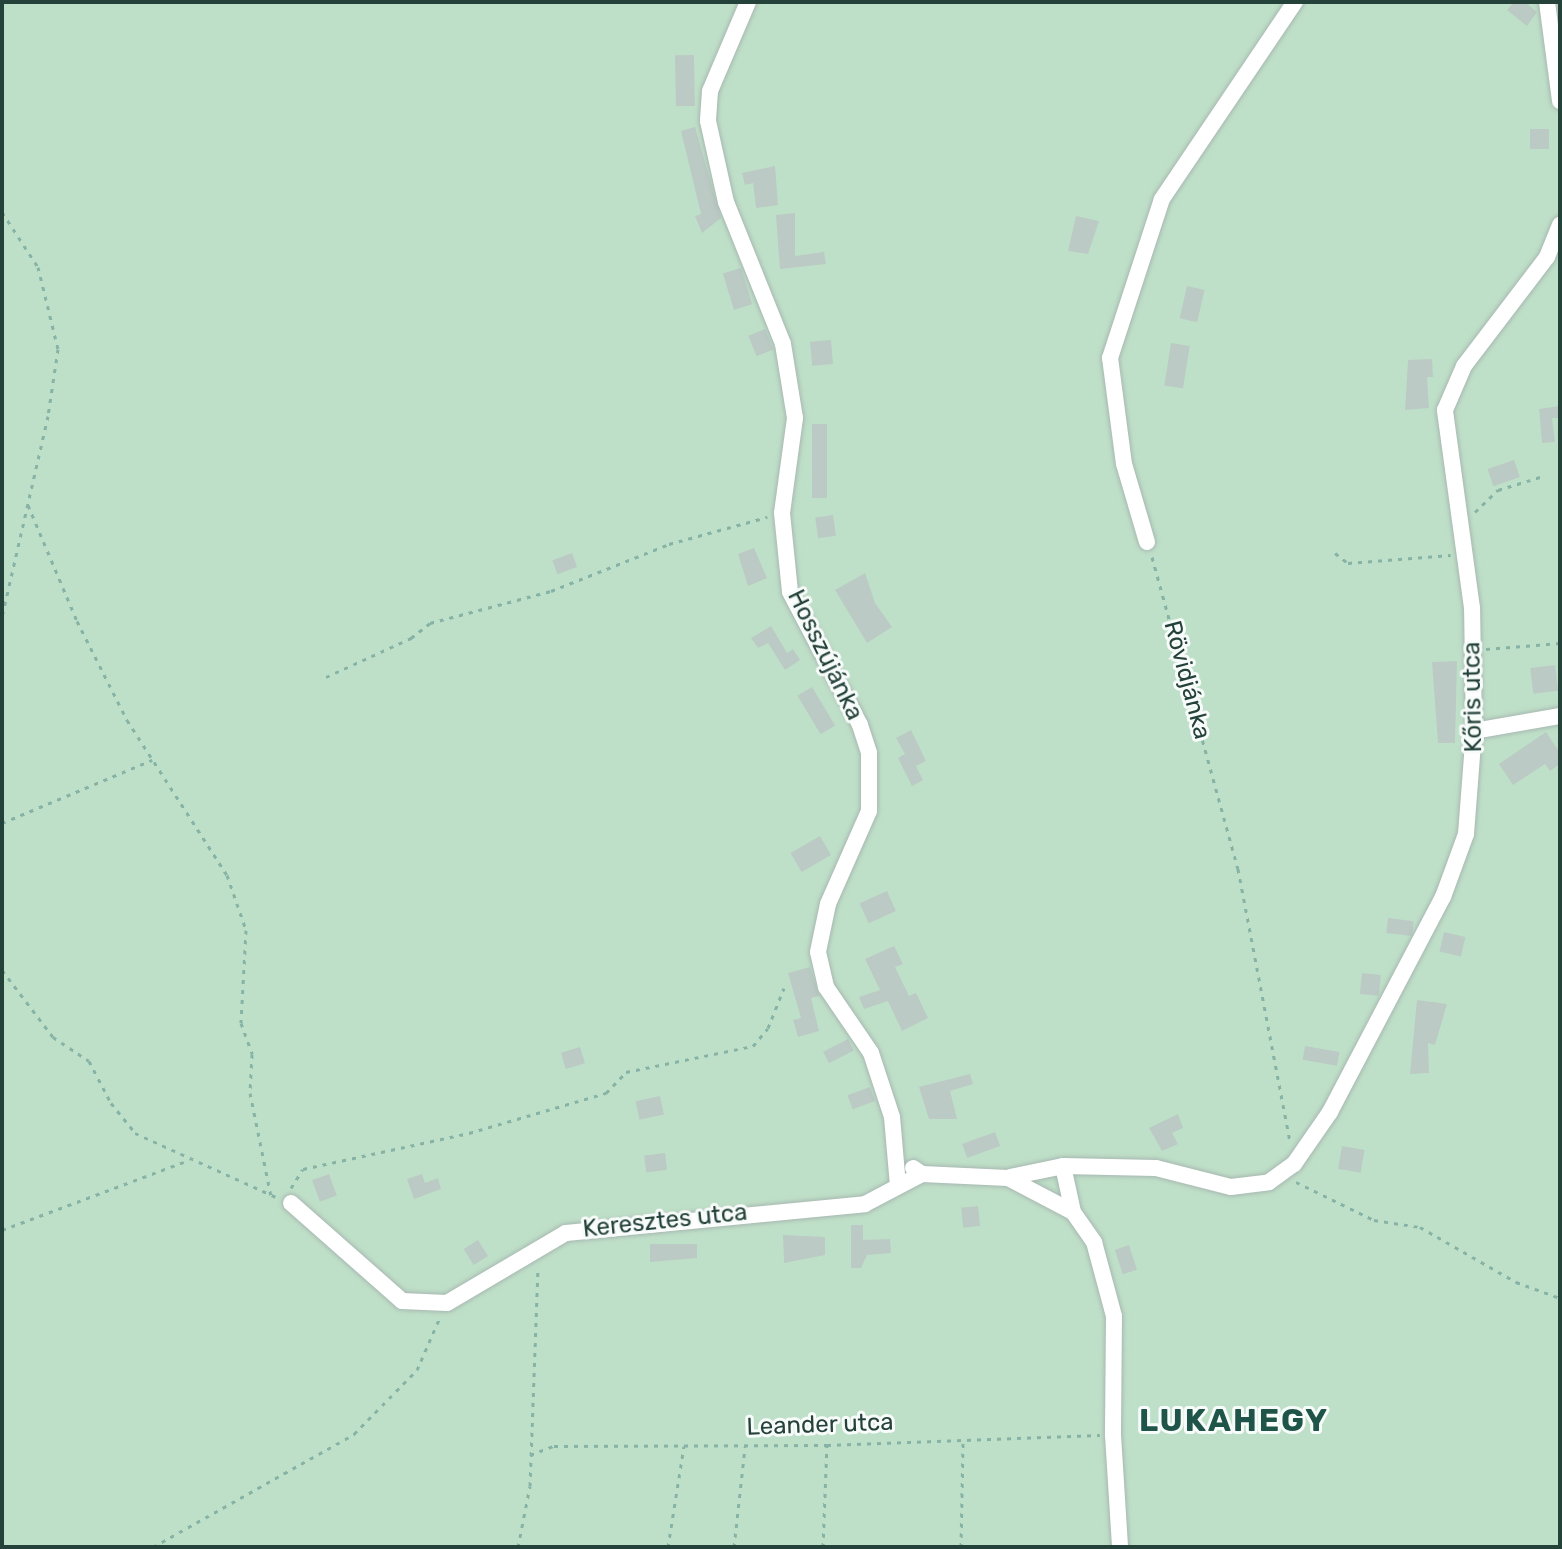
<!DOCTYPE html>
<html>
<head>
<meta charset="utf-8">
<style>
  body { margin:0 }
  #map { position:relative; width:1562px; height:1549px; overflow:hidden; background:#e6efeb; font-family:Rubik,sans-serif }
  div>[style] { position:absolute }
  .green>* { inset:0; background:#bfe0c8; transform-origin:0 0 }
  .building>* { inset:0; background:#bbcac4; transform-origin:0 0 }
  .path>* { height:3px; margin-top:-1.5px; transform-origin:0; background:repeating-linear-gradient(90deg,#86b3a5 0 4px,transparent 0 10px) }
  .roads { filter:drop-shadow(0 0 2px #a8b8b2) drop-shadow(0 0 2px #a8b8b2) }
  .minor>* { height:16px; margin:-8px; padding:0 8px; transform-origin:8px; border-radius:8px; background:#fff }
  span { translate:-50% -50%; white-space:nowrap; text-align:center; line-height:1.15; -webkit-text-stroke:6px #f7fbf9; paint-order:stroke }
  .street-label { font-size:24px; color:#24423a }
  .district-label { font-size:32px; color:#1f5548; font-weight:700; letter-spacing:2px }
  .frame { position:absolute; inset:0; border:4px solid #24423a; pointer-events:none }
</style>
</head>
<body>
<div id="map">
  <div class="green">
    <i style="left:2px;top:2px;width:1558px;height:1545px"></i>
  </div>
  <div class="building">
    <i style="clip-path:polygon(1514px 2px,1525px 2px,1537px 12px,1527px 26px,1507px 10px)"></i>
    <i style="left:694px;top:55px;width:51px;height:19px;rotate:89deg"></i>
    <i style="clip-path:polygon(695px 127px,721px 218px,702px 233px,695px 216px,701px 214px,681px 131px)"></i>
    <i style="left:1530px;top:129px;width:19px;height:20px"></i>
    <i style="clip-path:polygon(775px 166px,778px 205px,756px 208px,753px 183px,745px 185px,742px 173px)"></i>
    <i style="clip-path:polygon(795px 213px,795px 256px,824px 252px,826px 264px,780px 269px,776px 215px)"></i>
    <i style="clip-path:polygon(1076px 216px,1099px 221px,1088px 254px,1068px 251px)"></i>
    <i style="left:741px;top:268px;width:38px;height:19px;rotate:73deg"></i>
    <i style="left:1187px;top:286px;width:18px;height:33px;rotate:13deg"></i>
    <i style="left:765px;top:329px;width:22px;height:18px;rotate:68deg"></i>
    <i style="left:831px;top:340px;width:24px;height:21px;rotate:85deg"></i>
    <i style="left:1171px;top:343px;width:19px;height:43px;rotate:9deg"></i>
    <i style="clip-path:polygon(1432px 359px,1433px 377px,1427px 377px,1429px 408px,1405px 410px,1408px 360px)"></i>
    <i style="clip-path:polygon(1560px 406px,1560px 418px,1552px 418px,1555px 442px,1542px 443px,1539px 409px)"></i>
    <i style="left:812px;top:424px;width:15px;height:74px"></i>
    <i style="left:1514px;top:460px;width:18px;height:28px;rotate:71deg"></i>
    <i style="left:833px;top:515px;width:21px;height:18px;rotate:82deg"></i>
    <i style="clip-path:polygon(754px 548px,767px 578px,748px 586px,738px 554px)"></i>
    <i style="left:572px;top:553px;width:15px;height:21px;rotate:70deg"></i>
    <i style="clip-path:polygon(865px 573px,875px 603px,892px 627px,867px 643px,835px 590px)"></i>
    <i style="clip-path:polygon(771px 626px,787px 653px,793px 649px,800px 660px,785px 670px,768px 643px,758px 648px,751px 638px)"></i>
    <i style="clip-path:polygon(1457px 661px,1455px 743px,1438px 743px,1432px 662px)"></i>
    <i style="left:1555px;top:665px;width:26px;height:25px;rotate:83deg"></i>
    <i style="left:812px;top:687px;width:45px;height:17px;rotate:59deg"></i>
    <i style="clip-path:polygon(911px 730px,926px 761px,916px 766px,923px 780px,912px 786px,898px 758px,905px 754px,896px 738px)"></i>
    <i style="clip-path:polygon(1546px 732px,1560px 753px,1560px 764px,1550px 771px,1545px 764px,1513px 785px,1499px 764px)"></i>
    <i style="left:820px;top:836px;width:22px;height:34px;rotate:60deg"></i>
    <i style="left:887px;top:891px;width:22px;height:30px;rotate:66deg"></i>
    <i style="left:1388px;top:918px;width:26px;height:15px;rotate:7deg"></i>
    <i style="left:1444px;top:932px;width:22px;height:20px;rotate:13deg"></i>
    <i style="clip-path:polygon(894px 946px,903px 964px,895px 967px,909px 996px,916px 993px,928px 1018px,902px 1031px,888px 1001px,864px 1009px,859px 997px,880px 990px,865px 959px)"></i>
    <i style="clip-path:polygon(810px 967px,819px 996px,811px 998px,819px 1031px,798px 1037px,793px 1020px,801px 1018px,788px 973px)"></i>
    <i style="left:1362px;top:973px;width:19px;height:21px;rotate:6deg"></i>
    <i style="clip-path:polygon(1417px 1000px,1447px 1004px,1435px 1045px,1428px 1043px,1429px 1073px,1410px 1074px)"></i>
    <i style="left:848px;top:1039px;width:13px;height:28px;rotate:63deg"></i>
    <i style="left:1305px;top:1046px;width:35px;height:14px;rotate:10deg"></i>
    <i style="left:580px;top:1047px;width:17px;height:20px;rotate:73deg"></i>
    <i style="clip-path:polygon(970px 1074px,973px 1084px,950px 1091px,957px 1119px,929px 1119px,919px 1087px)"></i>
    <i style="left:870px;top:1087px;width:15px;height:24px;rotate:70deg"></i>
    <i style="left:660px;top:1096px;width:19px;height:25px;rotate:78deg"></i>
    <i style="clip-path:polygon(1178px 1114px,1183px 1128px,1172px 1133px,1178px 1144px,1162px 1151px,1149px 1128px)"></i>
    <i style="left:995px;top:1132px;width:15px;height:35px;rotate:70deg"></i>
    <i style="left:1342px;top:1146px;width:23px;height:23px;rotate:10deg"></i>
    <i style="left:665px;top:1153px;width:17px;height:21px;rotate:83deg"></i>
    <i style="left:329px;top:1174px;width:23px;height:18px;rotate:70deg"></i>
    <i style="clip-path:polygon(422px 1174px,425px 1183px,438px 1178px,441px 1189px,414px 1199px,407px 1179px)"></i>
    <i style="left:978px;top:1206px;width:20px;height:17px;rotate:84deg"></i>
    <i style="clip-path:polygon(851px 1225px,863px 1225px,863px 1240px,890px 1239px,891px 1253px,867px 1255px,861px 1268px,851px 1268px)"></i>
    <i style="clip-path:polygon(783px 1235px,825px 1237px,825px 1255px,784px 1263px)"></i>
    <i style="left:478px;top:1240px;width:19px;height:17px;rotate:58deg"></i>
    <i style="clip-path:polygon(650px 1244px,697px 1244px,697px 1258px,650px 1262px)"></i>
    <i style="left:1129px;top:1245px;width:26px;height:15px;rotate:72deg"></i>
  </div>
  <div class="path">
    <i style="left:2px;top:212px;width:66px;rotate:56.8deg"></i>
    <i style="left:38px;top:267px;width:84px;rotate:76.3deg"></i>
    <i style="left:58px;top:349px;width:68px;rotate:98.5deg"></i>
    <i style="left:48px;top:416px;width:206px;rotate:102.9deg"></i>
    <i style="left:28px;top:505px;width:126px;rotate:67.1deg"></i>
    <i style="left:77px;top:621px;width:111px;rotate:63.2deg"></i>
    <i style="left:127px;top:720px;width:184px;rotate:57.2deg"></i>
    <i style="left:227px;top:875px;width:58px;rotate:70.9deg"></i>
    <i style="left:246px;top:930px;width:93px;rotate:93.1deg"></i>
    <i style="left:241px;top:1023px;width:33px;rotate:70deg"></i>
    <i style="left:252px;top:1054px;width:39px;rotate:93deg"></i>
    <i style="left:250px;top:1093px;width:105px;rotate:78.5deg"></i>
    <i style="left:1475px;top:512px;width:32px;rotate:-44deg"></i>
    <i style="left:1498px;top:490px;width:44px;rotate:-17.2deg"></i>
    <i style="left:1335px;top:553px;width:16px;rotate:38deg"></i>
    <i style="left:1348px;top:563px;width:103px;rotate:-4.4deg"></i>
    <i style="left:1152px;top:557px;width:324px;rotate:74.6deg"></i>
    <i style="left:1238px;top:869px;width:277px;rotate:79.2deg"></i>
    <i style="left:1486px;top:649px;width:74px;rotate:-4.6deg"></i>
    <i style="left:326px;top:677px;width:94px;rotate:-24.6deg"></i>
    <i style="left:411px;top:638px;width:24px;rotate:-38deg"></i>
    <i style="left:430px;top:623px;width:125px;rotate:-14.8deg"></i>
    <i style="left:551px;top:591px;width:127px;rotate:-21.7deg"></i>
    <i style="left:669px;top:544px;width:102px;rotate:-15.4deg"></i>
    <i style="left:2px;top:823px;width:163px;rotate:-22.8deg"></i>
    <i style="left:2px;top:970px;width:84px;rotate:52.7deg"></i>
    <i style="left:53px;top:1037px;width:43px;rotate:33.7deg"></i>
    <i style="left:89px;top:1061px;width:47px;rotate:62.4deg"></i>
    <i style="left:111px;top:1103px;width:38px;rotate:51deg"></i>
    <i style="left:135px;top:1133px;width:155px;rotate:24.4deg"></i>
    <i style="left:1296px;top:1182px;width:87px;rotate:26deg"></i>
    <i style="left:1374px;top:1220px;width:47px;rotate:8.7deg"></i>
    <i style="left:1420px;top:1227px;width:111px;rotate:29.8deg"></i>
    <i style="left:1516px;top:1282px;width:47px;rotate:20deg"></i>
    <i style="left:291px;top:1188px;width:22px;rotate:-58deg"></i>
    <i style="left:303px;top:1169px;width:170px;rotate:-12.2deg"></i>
    <i style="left:469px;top:1133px;width:143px;rotate:-16.3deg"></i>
    <i style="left:606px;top:1093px;width:29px;rotate:-46deg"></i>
    <i style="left:626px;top:1072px;width:130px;rotate:-11.6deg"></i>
    <i style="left:753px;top:1046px;width:23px;rotate:-50deg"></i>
    <i style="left:768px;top:1028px;width:43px;rotate:-68.2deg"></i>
    <i style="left:2px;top:1230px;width:200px;rotate:-20.5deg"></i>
    <i style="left:530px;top:1455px;width:26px;rotate:-21deg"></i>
    <i style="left:554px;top:1446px;width:273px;rotate:-0.2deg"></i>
    <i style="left:827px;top:1445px;width:273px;rotate:-2.1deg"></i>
    <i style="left:153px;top:1547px;width:231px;rotate:-29.3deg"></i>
    <i style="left:354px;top:1434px;width:90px;rotate:-45.5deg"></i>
    <i style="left:417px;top:1370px;width:58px;rotate:-66.5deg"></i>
    <i style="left:518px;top:1547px;width:62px;rotate:-78.9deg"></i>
    <i style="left:530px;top:1486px;width:217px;rotate:-87.9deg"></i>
    <i style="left:668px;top:1547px;width:102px;rotate:-81deg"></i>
    <i style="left:734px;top:1547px;width:101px;rotate:-83.7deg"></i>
    <i style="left:823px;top:1547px;width:102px;rotate:-87.8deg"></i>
    <i style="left:961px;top:1547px;width:104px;rotate:-88.9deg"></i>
  </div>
  <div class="roads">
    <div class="minor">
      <i style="left:748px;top:2px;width:97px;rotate:113.1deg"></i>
      <i style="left:710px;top:91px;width:30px;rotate:94deg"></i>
      <i style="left:708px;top:121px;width:83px;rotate:77.5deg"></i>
      <i style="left:726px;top:202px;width:153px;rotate:68.1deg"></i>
      <i style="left:783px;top:344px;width:75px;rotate:80.8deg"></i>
      <i style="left:795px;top:418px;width:96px;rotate:97.8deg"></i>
      <i style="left:782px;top:513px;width:79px;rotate:84.2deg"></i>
      <i style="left:790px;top:592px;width:150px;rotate:62.2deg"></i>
      <i style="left:860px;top:725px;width:29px;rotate:72deg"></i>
      <i style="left:869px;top:753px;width:58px;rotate:90deg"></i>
      <i style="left:869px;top:811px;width:102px;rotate:113.8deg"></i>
      <i style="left:828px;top:904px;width:49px;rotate:101.8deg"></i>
      <i style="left:818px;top:952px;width:36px;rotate:77deg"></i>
      <i style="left:826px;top:987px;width:80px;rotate:55.7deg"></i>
      <i style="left:871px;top:1053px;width:67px;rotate:71.8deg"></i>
      <i style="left:892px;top:1117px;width:68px;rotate:85deg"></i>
      <i style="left:1547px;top:2px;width:100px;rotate:82.5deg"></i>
      <i style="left:1147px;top:542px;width:81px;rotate:-106.4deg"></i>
      <i style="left:1124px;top:464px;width:107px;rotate:-97.5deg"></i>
      <i style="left:1110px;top:358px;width:167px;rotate:-71.9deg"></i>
      <i style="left:1162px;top:199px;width:238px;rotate:-56deg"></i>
      <i style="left:1474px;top:731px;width:87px;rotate:-9.9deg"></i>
      <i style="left:913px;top:1168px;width:11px;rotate:34deg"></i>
      <i style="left:922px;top:1174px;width:86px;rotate:2.7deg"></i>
      <i style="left:1008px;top:1178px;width:73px;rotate:27.6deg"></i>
      <i style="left:1073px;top:1212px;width:37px;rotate:55deg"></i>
      <i style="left:1094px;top:1242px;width:77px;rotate:74.9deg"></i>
      <i style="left:1114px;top:1316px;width:119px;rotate:90.5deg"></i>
      <i style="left:1113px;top:1435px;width:112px;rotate:86.4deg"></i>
      <i style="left:1010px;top:1177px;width:54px;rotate:-11.7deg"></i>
      <i style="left:291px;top:1203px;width:148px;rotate:41.4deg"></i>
      <i style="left:402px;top:1301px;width:45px;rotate:2.5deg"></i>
      <i style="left:447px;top:1303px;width:138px;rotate:-30.5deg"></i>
      <i style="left:566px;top:1233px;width:300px;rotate:-5.5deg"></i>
      <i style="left:865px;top:1204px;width:64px;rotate:-27.8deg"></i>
      <i style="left:1073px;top:1212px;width:47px;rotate:-102.3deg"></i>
      <i style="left:1063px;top:1166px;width:93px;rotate:1.2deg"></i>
      <i style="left:1156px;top:1168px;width:77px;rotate:14.2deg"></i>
      <i style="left:1231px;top:1187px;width:38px;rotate:-7deg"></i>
      <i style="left:1269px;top:1182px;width:31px;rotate:-36deg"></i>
      <i style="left:1294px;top:1164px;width:63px;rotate:-55.3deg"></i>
      <i style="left:1330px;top:1112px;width:243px;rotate:-62.3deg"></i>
      <i style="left:1443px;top:897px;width:67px;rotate:-69.9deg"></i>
      <i style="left:1466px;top:834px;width:103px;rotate:-85.6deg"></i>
      <i style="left:1474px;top:731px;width:123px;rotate:-90.9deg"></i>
      <i style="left:1472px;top:608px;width:200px;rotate:-97.8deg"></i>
      <i style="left:1445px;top:410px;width:48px;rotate:-66.6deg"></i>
      <i style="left:1464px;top:366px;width:137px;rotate:-52.7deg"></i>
      <i style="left:1547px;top:257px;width:35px;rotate:-68deg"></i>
    </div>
  </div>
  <div class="street-label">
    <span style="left:825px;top:655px;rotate:64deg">Hosszújánka</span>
    <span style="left:1187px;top:680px;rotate:75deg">Rövidjánka</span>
    <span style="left:1473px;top:697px;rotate:-91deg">Kőris utca</span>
    <span style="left:665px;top:1221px;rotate:-6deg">Keresztes utca</span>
    <span style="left:820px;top:1425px;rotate:-2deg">Leander utca</span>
  </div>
  <div class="district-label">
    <span style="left:1234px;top:1420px">LUKAHEGY</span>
  </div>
  <div class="frame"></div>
</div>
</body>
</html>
